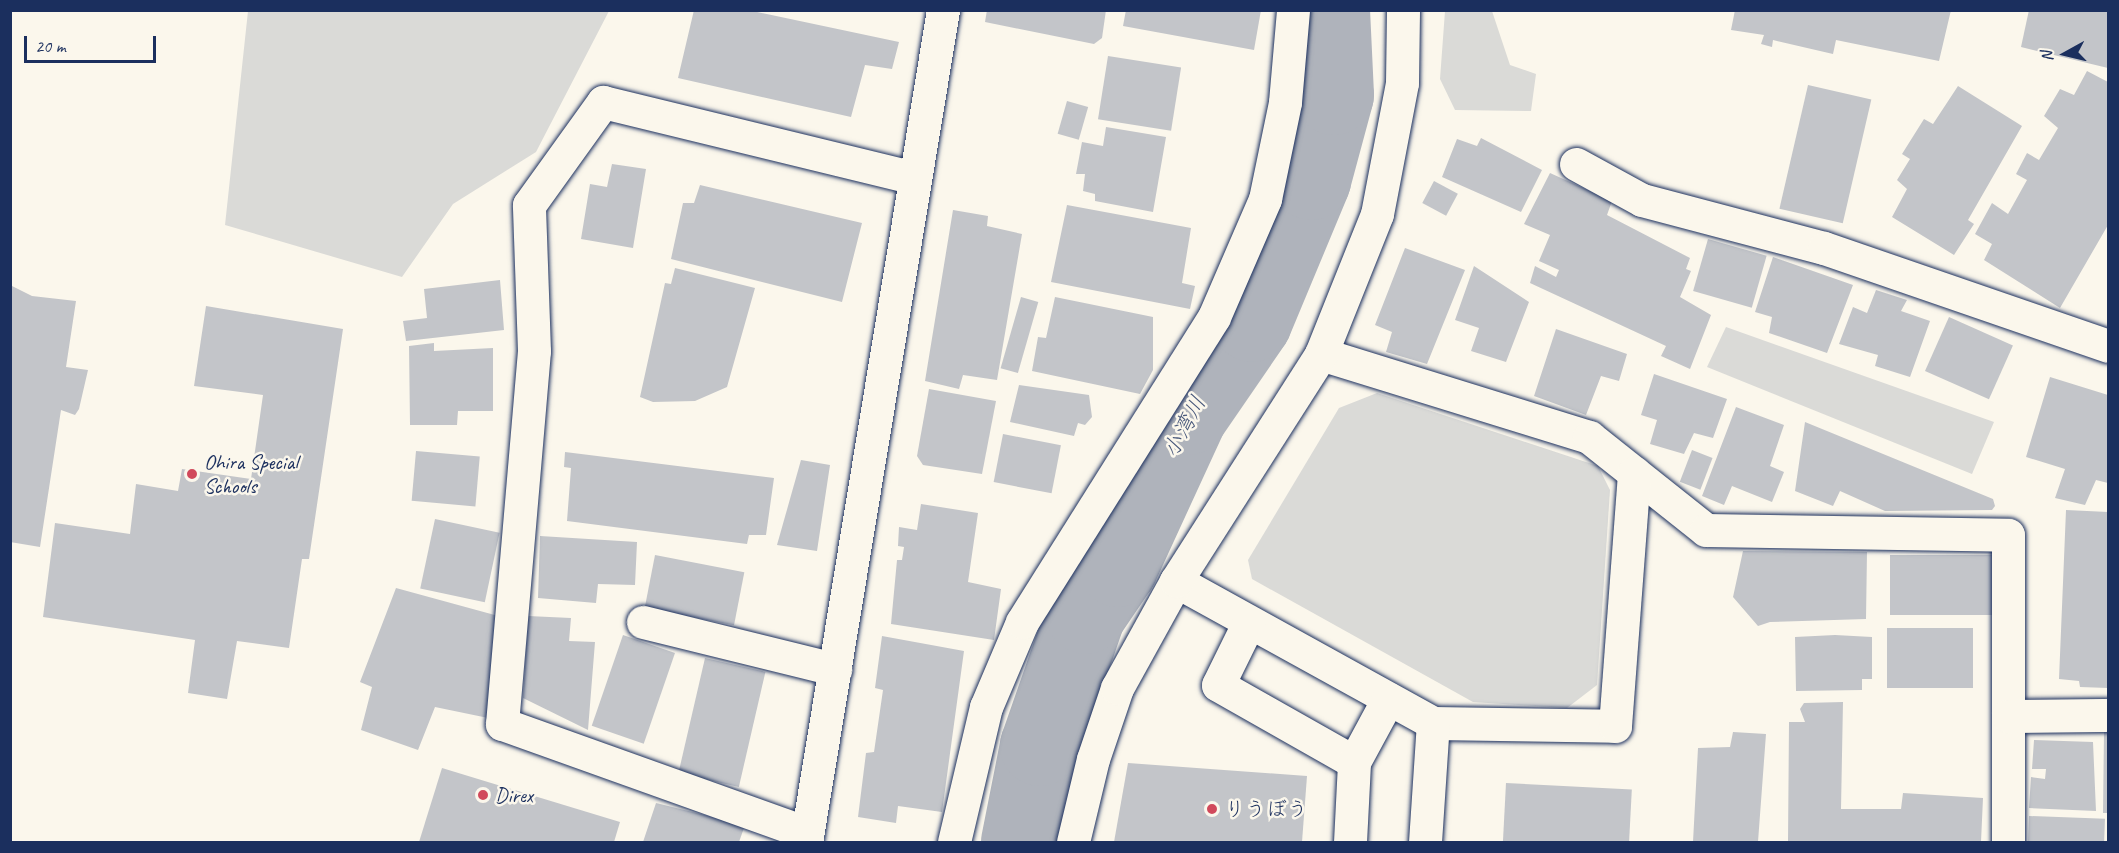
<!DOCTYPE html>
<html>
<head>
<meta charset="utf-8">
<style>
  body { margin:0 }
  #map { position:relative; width:2119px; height:853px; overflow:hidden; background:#fbf7ec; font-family:Caveat,"Klee One",sans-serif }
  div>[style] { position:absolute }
  .green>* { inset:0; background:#dadad7 }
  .river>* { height:80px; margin:-40px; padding:0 40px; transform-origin:40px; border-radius:40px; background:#afb3bb }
  .building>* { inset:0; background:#c3c5c9; transform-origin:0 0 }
  .roads { filter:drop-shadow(0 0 2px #1b2f5e) drop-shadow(0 0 2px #1b2f5e) }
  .minor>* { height:33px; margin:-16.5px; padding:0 16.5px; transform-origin:16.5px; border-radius:16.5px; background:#fbf7ec }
  .dots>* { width:16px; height:16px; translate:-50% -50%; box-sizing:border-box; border:3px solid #fbf7ec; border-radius:50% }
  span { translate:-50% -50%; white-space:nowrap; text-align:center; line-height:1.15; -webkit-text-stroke:5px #fbf7ec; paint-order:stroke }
  .poi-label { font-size:21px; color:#1b2f5e }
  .left { translate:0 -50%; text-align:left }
  .water-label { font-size:22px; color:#47577a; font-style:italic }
  .frame { position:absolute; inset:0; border:12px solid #1b2f5e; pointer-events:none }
  .north { position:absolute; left:2035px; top:24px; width:60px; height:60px; -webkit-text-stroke:4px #fbf7ec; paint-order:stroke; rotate:262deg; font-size:16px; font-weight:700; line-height:24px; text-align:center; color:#1b2f5e }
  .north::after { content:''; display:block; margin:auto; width:21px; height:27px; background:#1b2f5e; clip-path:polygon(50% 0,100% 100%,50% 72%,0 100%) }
  .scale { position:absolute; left:24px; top:36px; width:132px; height:27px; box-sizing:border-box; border:3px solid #1b2f5e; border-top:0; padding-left:8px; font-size:18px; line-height:21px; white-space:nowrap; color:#1b2f5e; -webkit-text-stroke:4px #fbf7ec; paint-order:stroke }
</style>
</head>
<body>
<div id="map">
  <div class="green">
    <i style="clip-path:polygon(248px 11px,248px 10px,609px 11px,536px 152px,453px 204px,402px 277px,225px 225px)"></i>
    <i style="clip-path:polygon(1445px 11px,1492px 11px,1510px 65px,1536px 74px,1531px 111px,1455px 110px,1440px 79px)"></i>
    <i style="clip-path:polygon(1726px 327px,1994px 422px,1972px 474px,1707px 367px)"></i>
    <i style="clip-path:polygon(1377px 393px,1598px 466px,1610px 490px,1597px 685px,1567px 708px,1473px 702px,1252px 579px,1248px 560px,1339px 408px)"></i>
  </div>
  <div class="river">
    <i style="left:1021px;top:842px;width:98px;rotate:-78.8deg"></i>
    <i style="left:1040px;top:746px;width:140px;rotate:-70.8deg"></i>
    <i style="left:1086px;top:614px;width:57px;rotate:-55.8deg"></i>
    <i style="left:1118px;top:567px;width:167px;rotate:-65.3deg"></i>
    <i style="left:1188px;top:415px;width:113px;rotate:-55.5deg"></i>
    <i style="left:1252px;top:322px;width:154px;rotate:-67.4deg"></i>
    <i style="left:1311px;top:180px;width:88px;rotate:-74.9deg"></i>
    <i style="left:1334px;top:95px;width:85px;rotate:-92.7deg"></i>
  </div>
  <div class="building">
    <i style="clip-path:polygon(694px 10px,748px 10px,899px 42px,892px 69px,865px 65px,851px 117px,678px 78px)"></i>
    <i style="clip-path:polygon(987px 10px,1106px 10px,1102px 38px,1094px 44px,985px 22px)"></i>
    <i style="clip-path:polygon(1126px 10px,1261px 10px,1254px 50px,1123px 26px)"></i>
    <i style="clip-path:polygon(1735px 10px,1951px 10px,1939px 61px,1836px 40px,1833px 54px,1773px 40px,1772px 47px,1761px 44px,1764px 35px,1731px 30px)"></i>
    <i style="clip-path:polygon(2029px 10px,2108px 10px,2108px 68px,2021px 47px)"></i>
    <i style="left:1108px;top:56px;width:74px;height:64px;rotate:9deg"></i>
    <i style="clip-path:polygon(2087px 71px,2108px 82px,2108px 225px,2060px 308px,1984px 260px,1992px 244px,1975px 234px,1992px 203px,2008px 214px,2027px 180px,2016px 174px,2027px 153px,2039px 160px,2058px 128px,2044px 116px,2060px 89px,2074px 95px)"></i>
    <i style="left:1808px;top:85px;width:65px;height:127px;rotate:13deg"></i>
    <i style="clip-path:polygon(1958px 86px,2022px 126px,1968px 220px,1974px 224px,1954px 255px,1892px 217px,1907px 189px,1897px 180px,1910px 159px,1902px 154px,1924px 119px,1933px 124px)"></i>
    <i style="left:1067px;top:101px;width:22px;height:34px;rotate:16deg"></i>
    <i style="clip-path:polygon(1106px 127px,1166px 137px,1153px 212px,1095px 201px,1095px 194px,1083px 191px,1085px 174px,1076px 174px,1082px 142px,1103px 146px)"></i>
    <i style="clip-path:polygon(1481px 138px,1542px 170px,1521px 212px,1442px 177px,1457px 139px,1477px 146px)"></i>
    <i style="clip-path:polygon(612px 164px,646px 169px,633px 248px,581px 239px,590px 184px,607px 187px)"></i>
    <i style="clip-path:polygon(1550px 173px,1612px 201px,1607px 215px,1690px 258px,1686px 269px,1691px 271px,1680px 297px,1711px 315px,1690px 369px,1661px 356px,1666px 346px,1530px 283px,1535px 266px,1556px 277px,1559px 270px,1539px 261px,1550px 235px,1524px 224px)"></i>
    <i style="left:1434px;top:181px;width:27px;height:25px;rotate:28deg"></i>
    <i style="clip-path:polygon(700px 185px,862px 223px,842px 302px,671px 259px,683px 203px,694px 203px)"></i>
    <i style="clip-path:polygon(1067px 205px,1191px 228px,1182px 283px,1195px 286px,1190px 309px,1051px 282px)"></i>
    <i style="clip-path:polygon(953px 210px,988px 216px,987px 226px,1022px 234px,997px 380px,963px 375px,959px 389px,925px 381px)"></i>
    <i style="left:1708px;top:239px;width:61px;height:54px;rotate:16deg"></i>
    <i style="clip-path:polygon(1405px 248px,1465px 270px,1427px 364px,1386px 352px,1392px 332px,1375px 325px)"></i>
    <i style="clip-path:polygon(1773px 257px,1853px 285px,1827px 353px,1769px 333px,1772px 317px,1755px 312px)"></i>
    <i style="clip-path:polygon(1474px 266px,1529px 302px,1506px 362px,1471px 351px,1479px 328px,1455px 320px)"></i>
    <i style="clip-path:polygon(675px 268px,755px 288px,727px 387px,695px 401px,653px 402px,640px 397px,665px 283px,671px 284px)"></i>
    <i style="clip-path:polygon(500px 280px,504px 330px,406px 341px,403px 321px,427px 318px,424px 289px)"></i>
    <i style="clip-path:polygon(10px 285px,32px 296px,76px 301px,66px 367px,88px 370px,79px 409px,75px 415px,61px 410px,40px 547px,10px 542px)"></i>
    <i style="clip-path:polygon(1876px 290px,1907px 300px,1901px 311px,1930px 321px,1910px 377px,1875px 366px,1878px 355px,1839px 344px,1853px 307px,1867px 313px)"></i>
    <i style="left:1021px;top:297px;width:18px;height:74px;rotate:16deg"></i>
    <i style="clip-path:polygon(1055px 297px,1153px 317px,1153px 370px,1140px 394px,1032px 371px,1038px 337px,1046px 338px)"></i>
    <i style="clip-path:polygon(206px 306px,343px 329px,309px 559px,302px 559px,289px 648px,237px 641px,227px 699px,188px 693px,195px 640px,43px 617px,55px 523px,130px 534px,136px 484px,178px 491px,182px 469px,251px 479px,263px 395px,194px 386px)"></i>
    <i style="left:1949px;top:317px;width:70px;height:59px;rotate:24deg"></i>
    <i style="clip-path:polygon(1556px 329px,1627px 354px,1619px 381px,1601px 376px,1586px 415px,1534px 396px)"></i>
    <i style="clip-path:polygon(434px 343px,434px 351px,493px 348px,493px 411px,458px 411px,457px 425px,410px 425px,409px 346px)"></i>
    <i style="clip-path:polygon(1654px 374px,1727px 399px,1713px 438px,1694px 433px,1684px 454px,1650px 444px,1657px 420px,1641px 415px)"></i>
    <i style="clip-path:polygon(2050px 377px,2108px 395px,2108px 483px,2096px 480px,2085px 505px,2055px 498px,2065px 469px,2026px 457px)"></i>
    <i style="clip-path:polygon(1019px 385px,1089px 395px,1092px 417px,1085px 425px,1078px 423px,1074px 436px,1010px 422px)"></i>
    <i style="clip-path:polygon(929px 389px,996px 401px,982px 474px,923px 465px,917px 456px)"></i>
    <i style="clip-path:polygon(1736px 407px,1784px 425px,1770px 466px,1784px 472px,1772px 502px,1732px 486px,1724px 505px,1702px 496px)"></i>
    <i style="clip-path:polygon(1805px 422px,1993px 499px,1995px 506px,1992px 510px,1885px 511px,1840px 491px,1833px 506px,1795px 491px)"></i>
    <i style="left:1003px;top:434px;width:59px;height:49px;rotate:11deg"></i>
    <i style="left:1692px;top:450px;width:22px;height:34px;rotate:21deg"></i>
    <i style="left:416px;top:451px;width:64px;height:50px;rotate:5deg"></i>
    <i style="clip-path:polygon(565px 452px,774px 478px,766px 535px,749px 535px,747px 544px,567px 521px,571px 468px,564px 467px)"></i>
    <i style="clip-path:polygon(801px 460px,830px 465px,817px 551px,777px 545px)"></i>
    <i style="clip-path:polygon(921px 504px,978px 513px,968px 582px,1001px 589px,994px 640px,891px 624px,897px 560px,902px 560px,904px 547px,898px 546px,899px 527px,917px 530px)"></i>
    <i style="clip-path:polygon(2066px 510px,2108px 512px,2108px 688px,2080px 687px,2079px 681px,2059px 679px)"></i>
    <i style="left:435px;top:519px;width:66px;height:71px;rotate:12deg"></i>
    <i style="clip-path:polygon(540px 536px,637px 542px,635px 585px,598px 584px,596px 603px,538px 598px)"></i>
    <i style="clip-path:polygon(1743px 551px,1867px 552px,1866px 619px,1770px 622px,1758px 626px,1733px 597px)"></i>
    <i style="left:655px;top:555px;width:91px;height:54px;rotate:11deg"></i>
    <i style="left:1890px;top:555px;width:103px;height:60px"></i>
    <i style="clip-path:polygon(396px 588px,502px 617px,493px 719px,435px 707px,418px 750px,361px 730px,372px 687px,360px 682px)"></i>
    <i style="clip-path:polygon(528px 616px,571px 618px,569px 641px,595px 642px,588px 730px,523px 698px)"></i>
    <i style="left:1887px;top:628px;width:86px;height:60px"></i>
    <i style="left:623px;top:635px;width:55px;height:96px;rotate:19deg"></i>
    <i style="clip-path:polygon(1835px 635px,1872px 637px,1872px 679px,1862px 679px,1862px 690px,1796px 691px,1795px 637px)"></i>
    <i style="clip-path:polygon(882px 636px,964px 651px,942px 812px,898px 806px,896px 823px,858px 817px,866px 753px,874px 752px,883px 690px,875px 688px)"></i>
    <i style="left:705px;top:658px;width:62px;height:118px;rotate:13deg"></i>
    <i style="clip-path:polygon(1843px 702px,1841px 809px,1901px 809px,1903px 793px,1983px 798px,1981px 842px,1788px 842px,1789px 722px,1805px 722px,1800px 709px,1804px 703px)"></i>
    <i style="clip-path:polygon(1733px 732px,1766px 734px,1758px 842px,1693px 842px,1698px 748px,1730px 747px)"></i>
    <i style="clip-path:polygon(2104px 732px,2108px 732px,2108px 813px,2103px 813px)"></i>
    <i style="clip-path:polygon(2034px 740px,2093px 742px,2096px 811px,2029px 808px,2031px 777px,2045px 779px,2046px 769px,2032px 769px)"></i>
    <i style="clip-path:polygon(1128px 763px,1307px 776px,1302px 842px,1114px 842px)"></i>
    <i style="clip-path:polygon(442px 768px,620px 822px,614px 842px,419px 842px)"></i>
    <i style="left:1506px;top:783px;width:126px;height:59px;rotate:3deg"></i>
    <i style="clip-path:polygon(656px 803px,745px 825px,739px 842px,643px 842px)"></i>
    <i style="left:2029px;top:816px;width:76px;height:26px;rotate:2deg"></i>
  </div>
  <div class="roads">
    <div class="minor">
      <i style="left:1576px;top:164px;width:75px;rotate:28.6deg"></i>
      <i style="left:1642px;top:200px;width:188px;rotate:14.8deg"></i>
      <i style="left:1824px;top:248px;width:300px;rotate:19deg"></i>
      <i style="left:1321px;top:354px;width:281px;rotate:17.2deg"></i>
      <i style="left:1589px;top:437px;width:149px;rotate:38.5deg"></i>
      <i style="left:1706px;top:530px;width:302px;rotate:0.9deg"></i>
      <i style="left:2008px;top:535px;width:307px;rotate:90deg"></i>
      <i style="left:1176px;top:581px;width:294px;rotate:28.9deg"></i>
      <i style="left:1433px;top:723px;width:182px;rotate:0.9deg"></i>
      <i style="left:1615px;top:726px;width:254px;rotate:-85.7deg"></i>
      <i style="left:643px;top:622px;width:198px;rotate:13.8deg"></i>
      <i style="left:1249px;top:622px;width:70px;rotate:116.2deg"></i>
      <i style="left:1218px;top:685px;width:156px;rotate:29.5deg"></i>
      <i style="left:2008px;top:716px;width:100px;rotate:-0.6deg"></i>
      <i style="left:807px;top:833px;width:324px;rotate:-160.3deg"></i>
      <i style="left:502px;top:724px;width:374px;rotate:-85.1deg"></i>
      <i style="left:534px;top:351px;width:146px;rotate:-92deg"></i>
      <i style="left:529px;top:205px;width:127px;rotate:-54.3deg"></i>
      <i style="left:603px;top:102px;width:320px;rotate:13.7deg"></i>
      <i style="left:806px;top:842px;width:843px;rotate:-80.65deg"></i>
      <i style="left:954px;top:842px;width:139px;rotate:-76.7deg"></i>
      <i style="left:986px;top:707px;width:92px;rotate:-67deg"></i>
      <i style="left:1022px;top:622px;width:360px;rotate:-57.8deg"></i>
      <i style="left:1214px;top:317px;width:129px;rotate:-66.6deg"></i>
      <i style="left:1265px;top:199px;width:99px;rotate:-78.3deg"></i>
      <i style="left:1285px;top:102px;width:92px;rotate:-85deg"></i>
      <i style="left:1073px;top:842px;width:85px;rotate:-76.5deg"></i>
      <i style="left:1093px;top:759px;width:75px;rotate:-71.3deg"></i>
      <i style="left:1117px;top:688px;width:122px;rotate:-61.1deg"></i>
      <i style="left:1176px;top:581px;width:269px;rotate:-57.4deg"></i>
      <i style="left:1321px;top:354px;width:151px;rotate:-68.2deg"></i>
      <i style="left:1377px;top:214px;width:133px;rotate:-79.2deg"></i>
      <i style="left:1402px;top:83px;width:73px;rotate:-89.2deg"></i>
      <i style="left:1350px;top:842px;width:80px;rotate:-87.1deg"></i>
      <i style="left:1354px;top:762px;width:72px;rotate:-61.6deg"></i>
      <i style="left:1425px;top:842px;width:119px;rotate:-86.2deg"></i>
    </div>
  </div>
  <div class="dots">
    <i style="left:192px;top:474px;background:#d1495b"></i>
    <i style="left:483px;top:795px;background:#d1495b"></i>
    <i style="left:1212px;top:809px;background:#d1495b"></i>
  </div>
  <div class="poi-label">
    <span class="left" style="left:204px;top:474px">Ohira Special<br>Schools</span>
    <span class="left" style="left:495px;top:795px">Direx</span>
    <span class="left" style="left:1224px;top:809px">りうぼう</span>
  </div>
  <div class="water-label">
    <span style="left:1185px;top:427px;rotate:-62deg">小湾川</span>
  </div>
  <div class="frame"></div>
  <div class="north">N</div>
  <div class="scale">20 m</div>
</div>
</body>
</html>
